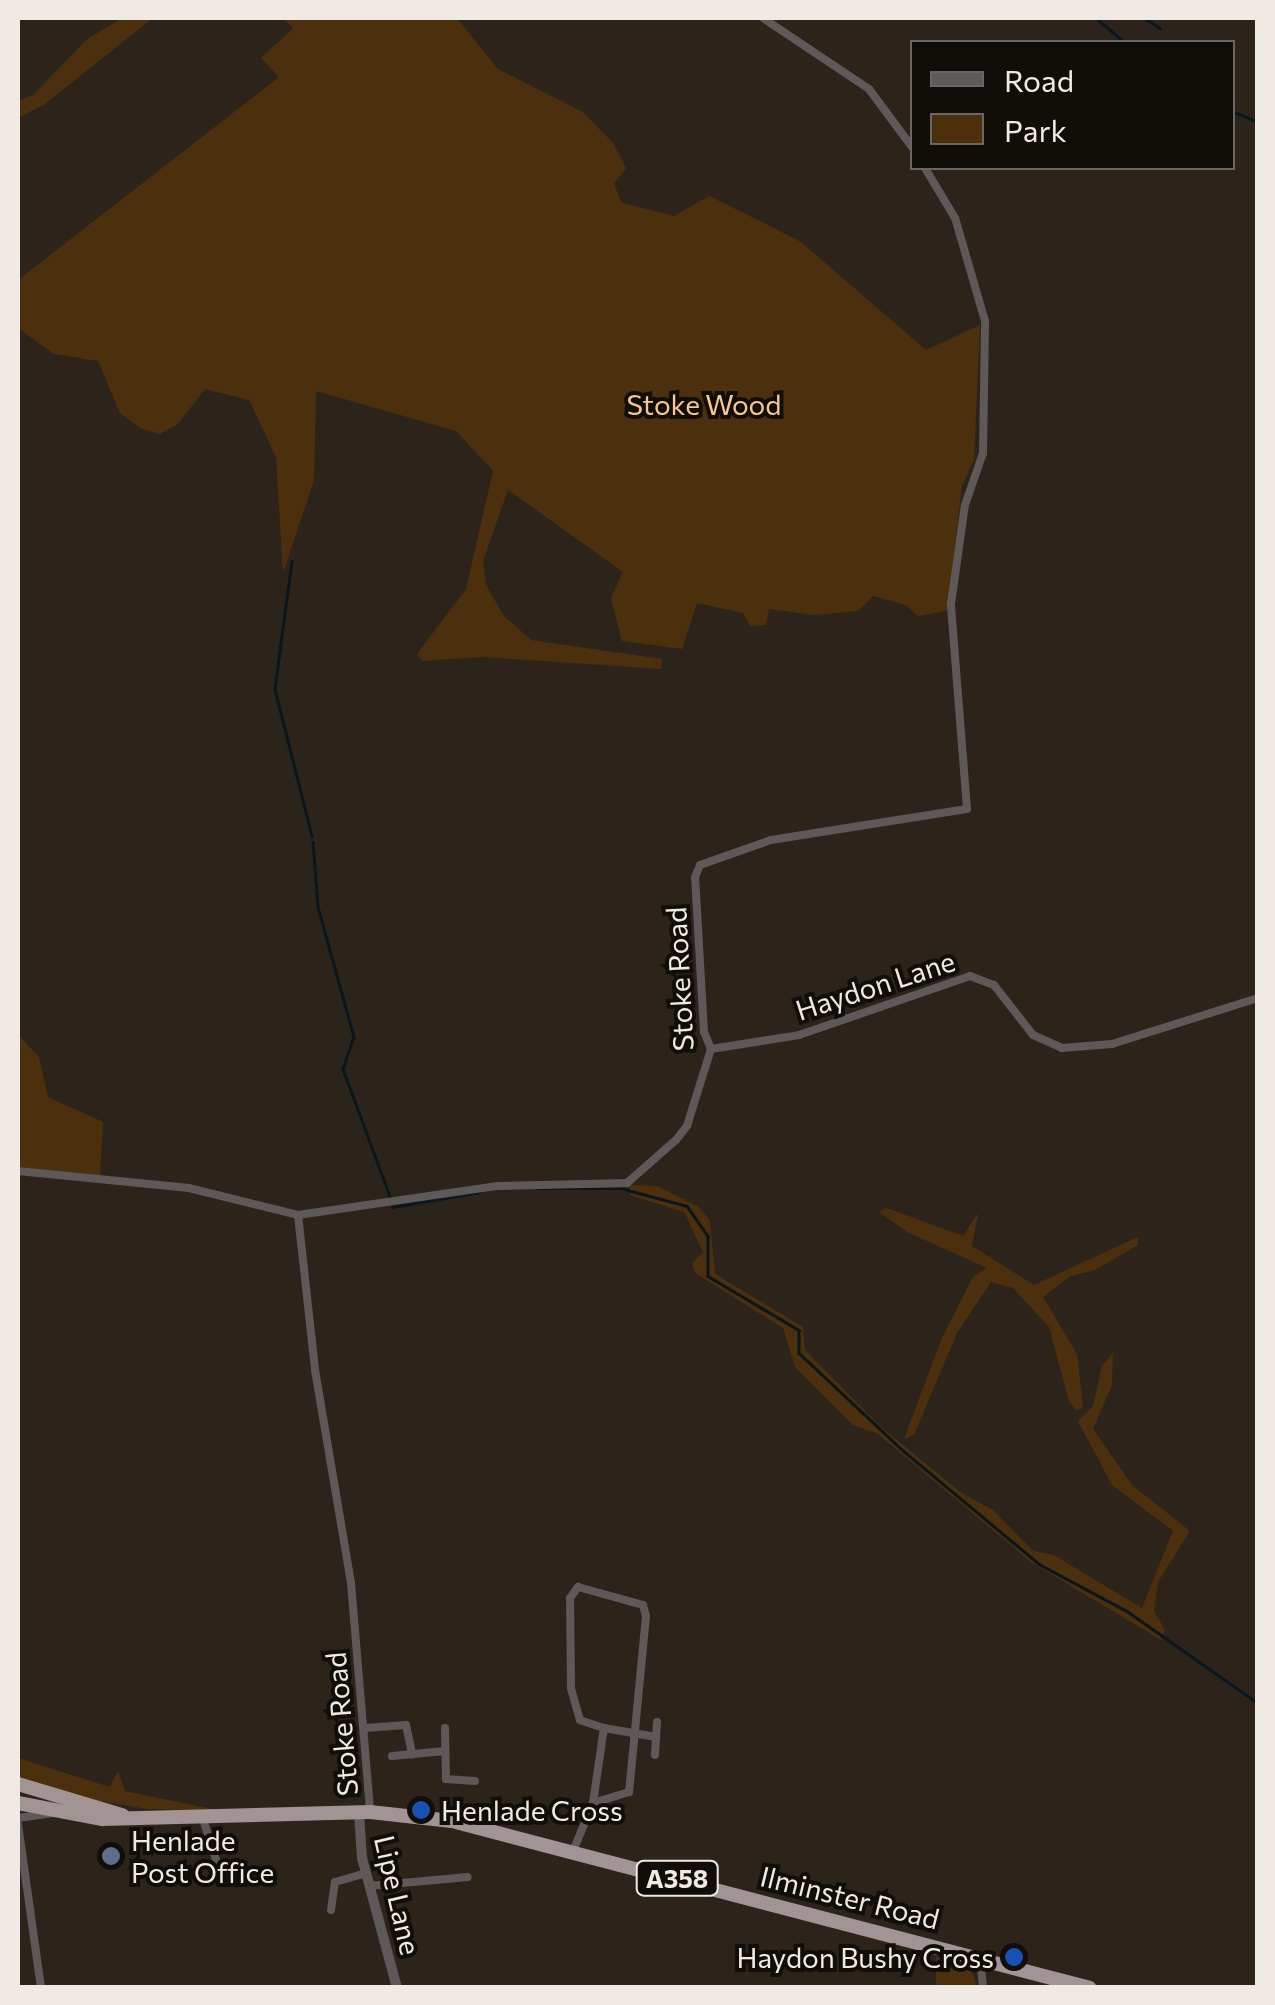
<!DOCTYPE html>
<html>
<head>
<meta charset="utf-8">
<style>
  body { margin:0 }
  #map { position:relative; width:1275px; height:2005px; overflow:hidden; background:#2c241b; font-family:Commissioner,sans-serif }
  div>[style] { position:absolute }
  .green>* { inset:0; background:#4c2f0d }
  .stream>* { height:2.5px; margin:-1.25px; padding:0 1.25px; transform-origin:1.25px; border-radius:1.25px; background:#08171d }
  .minor>* { height:8px; margin:-4px; padding:0 4px; transform-origin:4px; border-radius:4px; background:#5e5858 }
  .tertiary>* { height:10px; margin:-5px; padding:0 5px; transform-origin:5px; border-radius:5px; background:#5e5858 }
  .trunk>* { height:14px; margin:-7px; padding:0 7px; transform-origin:7px; border-radius:7px; background:#a29395 }
  .dots>* { width:28px; height:28px; translate:-50% -50%; box-sizing:border-box; border:5px solid #110e0a; border-radius:50% }
  span { translate:-50% -50%; white-space:nowrap; text-align:center; line-height:1.15; -webkit-text-stroke:8px #110e0a; paint-order:stroke }
  .shield-label span { padding:2px 8px; background:#110e0a; border:2px solid; border-radius:8px; -webkit-text-stroke-width:0 }
  .shield-label { font-size:25px; color:#f0eae5; font-weight:700 }
  .park-label { font-size:28px; color:#f9c690 }
  .street-label { font-size:28px; color:#f0eae5 }
  .poi-label { font-size:28px; color:#f0eae5 }
  .left { translate:0 -50%; text-align:left }
  .right { translate:-100% -50%; text-align:right }
  .frame { position:absolute; inset:0; border:20px solid #f0eae5; pointer-events:none }
  .legend { position:absolute; left:910px; top:40px; width:325px; height:130px; box-sizing:border-box; background:#110e0a; border:2px solid #6a6662; margin:0; padding:12px 18px; list-style:none; font-size:30px; color:#f0eae5 }
  .legend li { display:flex; align-items:center; gap:20px; height:50px }
  .legend b { width:50px; border:2px solid #6a6662 }
</style>
</head>
<body>
<div id="map">
  <div class="green">
    <i style="clip-path:polygon(122px 18px,153px 18px,45px 104px,18px 118px,18px 101px,33px 95px,86px 40px)"></i>
    <i style="clip-path:polygon(283px 18px,457px 18px,498px 69px,583px 112px,613px 143px,626px 168px,614px 184px,622px 203px,674px 216px,709px 196px,762px 222px,801px 242px,926px 350px,980px 325px,974px 460px,962px 486px,947px 611px,918px 616px,906px 605px,873px 596px,858px 611px,814px 615px,769px 609px,766px 625px,750px 626px,743px 613px,697px 603px,682px 649px,622px 641px,611px 598px,623px 572px,508px 490px,483px 561px,486px 585px,504px 616px,531px 640px,662px 659px,661px 669px,482px 657px,422px 661px,417px 654px,466px 589px,493px 471px,456px 431px,316px 391px,314px 480px,283px 573px,276px 457px,249px 400px,205px 389px,178px 424px,160px 434px,140px 428px,120px 413px,98px 361px,54px 354px,18px 328px,18px 280px,279px 77px,261px 58px,293px 28px)"></i>
    <i style="clip-path:polygon(18px 1035px,39px 1057px,48px 1097px,103px 1122px,100px 1176px,18px 1167px)"></i>
    <i style="clip-path:polygon(630px 1185px,657px 1186px,699px 1207px,710px 1221px,715px 1274px,803px 1327px,805px 1350px,880px 1426px,960px 1492px,993px 1510px,1033px 1551px,1054px 1555px,1142px 1608px,1173px 1531px,1112px 1485px,1078px 1421px,1093px 1406px,1102px 1366px,1113px 1353px,1112px 1385px,1093px 1429px,1132px 1485px,1190px 1531px,1158px 1582px,1154px 1611px,1165px 1630px,1161px 1640px,1031px 1562px,878px 1434px,853px 1425px,795px 1367px,783px 1328px,695px 1273px,692px 1263px,703px 1252px,684px 1212px,630px 1195px)"></i>
    <i style="clip-path:polygon(887px 1208px,963px 1236px,978px 1213px,972px 1246px,1034px 1285px,1138px 1237px,1138px 1245px,1095px 1270px,1071px 1276px,1043px 1297px,1077px 1354px,1083px 1407px,1076px 1411px,1069px 1401px,1049px 1327px,1013px 1288px,991px 1282px,957px 1333px,914px 1435px,904px 1439px,942px 1338px,973px 1277px,987px 1268px,907px 1232px,879px 1212px)"></i>
    <i style="clip-path:polygon(18px 1758px,110px 1787px,118px 1771px,125px 1791px,221px 1811px,147px 1809px,71px 1796px,18px 1779px)"></i>
    <i style="clip-path:polygon(936px 1957px,970px 1965px,977px 1987px,936px 1987px)"></i>
  </div>
  <div class="stream">
    <i style="left:1096px;top:18px;width:38px;rotate:40deg"></i>
    <i style="left:1145px;top:18px;width:18px;rotate:34deg"></i>
    <i style="left:1232px;top:111px;width:28px;rotate:23deg"></i>
    <i style="left:292px;top:561px;width:129px;rotate:97.6deg"></i>
    <i style="left:275px;top:689px;width:152px;rotate:75.9deg"></i>
    <i style="left:313px;top:842px;width:65px;rotate:85.6deg"></i>
    <i style="left:318px;top:907px;width:135px;rotate:74.5deg"></i>
    <i style="left:354px;top:1037px;width:34px;rotate:109deg"></i>
    <i style="left:343px;top:1069px;width:139px;rotate:69.7deg"></i>
    <i style="left:537px;top:1189px;width:87px"></i>
    <i style="left:624px;top:1189px;width:65px;rotate:15.1deg"></i>
    <i style="left:687px;top:1206px;width:37px;rotate:55deg"></i>
    <i style="left:708px;top:1236px;width:40px;rotate:90deg"></i>
    <i style="left:708px;top:1276px;width:106px;rotate:30.7deg"></i>
    <i style="left:799px;top:1330px;width:23px;rotate:90deg"></i>
    <i style="left:799px;top:1353px;width:146px;rotate:43.1deg"></i>
    <i style="left:906px;top:1453px;width:173px;rotate:39.8deg"></i>
    <i style="left:1039px;top:1564px;width:100px;rotate:28.1deg"></i>
    <i style="left:1127px;top:1611px;width:160px;rotate:35.1deg"></i>
    <i style="left:392px;top:1207px;width:89px;rotate:-9.7deg"></i>
  </div>
  <div class="minor">
    <i style="left:763px;top:18px;width:128px;rotate:33.8deg"></i>
    <i style="left:869px;top:89px;width:72px;rotate:53.4deg"></i>
    <i style="left:711px;top:1049px;width:89px;rotate:-9deg"></i>
    <i style="left:799px;top:1035px;width:181px;rotate:-19deg"></i>
    <i style="left:970px;top:976px;width:26px;rotate:21deg"></i>
    <i style="left:994px;top:985px;width:63px;rotate:52deg"></i>
    <i style="left:1033px;top:1035px;width:32px;rotate:24deg"></i>
    <i style="left:1062px;top:1048px;width:50px;rotate:-4.6deg"></i>
    <i style="left:1112px;top:1044px;width:153px;rotate:-17.5deg"></i>
    <i style="left:18px;top:1171px;width:172px;rotate:5.7deg"></i>
    <i style="left:189px;top:1188px;width:112px;rotate:13.9deg"></i>
    <i style="left:298px;top:1215px;width:202px;rotate:-8.3deg"></i>
    <i style="left:498px;top:1186px;width:129px;rotate:-1.3deg"></i>
    <i style="left:627px;top:1183px;width:65px;rotate:-41.3deg"></i>
    <i style="left:676px;top:1140px;width:18px;rotate:-52deg"></i>
    <i style="left:687px;top:1126px;width:81px;rotate:-72.7deg"></i>
    <i style="left:711px;top:1049px;width:18px;rotate:-112deg"></i>
    <i style="left:704px;top:1032px;width:155px;rotate:-93.3deg"></i>
    <i style="left:695px;top:877px;width:13px;rotate:-67deg"></i>
    <i style="left:700px;top:865px;width:75px;rotate:-19.4deg"></i>
    <i style="left:771px;top:840px;width:198px;rotate:-9deg"></i>
    <i style="left:967px;top:809px;width:206px;rotate:-94.5deg"></i>
    <i style="left:951px;top:604px;width:100px;rotate:-82deg"></i>
    <i style="left:965px;top:505px;width:55px;rotate:-70.9deg"></i>
    <i style="left:983px;top:453px;width:132px;rotate:-89.1deg"></i>
    <i style="left:985px;top:321px;width:107px;rotate:-106.2deg"></i>
    <i style="left:955px;top:218px;width:58px;rotate:-121deg"></i>
    <i style="left:298px;top:1215px;width:156px;rotate:83.7deg"></i>
    <i style="left:315px;top:1370px;width:216px;rotate:80.4deg"></i>
    <i style="left:351px;top:1583px;width:229px;rotate:85.2deg"></i>
    <i style="left:365px;top:1728px;width:41px;rotate:-4.2deg"></i>
    <i style="left:406px;top:1725px;width:30px;rotate:78deg"></i>
    <i style="left:445px;top:1728px;width:51px;rotate:88.9deg"></i>
    <i style="left:446px;top:1779px;width:29px;rotate:4deg"></i>
    <i style="left:604px;top:1728px;width:53px;rotate:9.8deg"></i>
    <i style="left:656px;top:1737px;width:15px;rotate:-86deg"></i>
    <i style="left:655px;top:1755px;width:18px;rotate:-87deg"></i>
    <i style="left:392px;top:1756px;width:53px;rotate:-5.4deg"></i>
    <i style="left:18px;top:1818px;width:37px;rotate:-8deg"></i>
    <i style="left:203px;top:1819px;width:59px;rotate:72.2deg"></i>
    <i style="left:221px;top:1875px;width:25px;rotate:2deg"></i>
    <i style="left:18px;top:1824px;width:166px;rotate:82deg"></i>
    <i style="left:573px;top:1851px;width:52px;rotate:-67.4deg"></i>
    <i style="left:593px;top:1803px;width:76px;rotate:-81.7deg"></i>
    <i style="left:604px;top:1728px;width:25px;rotate:-162deg"></i>
    <i style="left:580px;top:1720px;width:33px;rotate:-106deg"></i>
    <i style="left:571px;top:1688px;width:90px;rotate:-90.6deg"></i>
    <i style="left:570px;top:1598px;width:14px;rotate:-54deg"></i>
    <i style="left:578px;top:1587px;width:67px;rotate:15.5deg"></i>
    <i style="left:643px;top:1605px;width:11px;rotate:75deg"></i>
    <i style="left:646px;top:1616px;width:177px;rotate:95.5deg"></i>
    <i style="left:629px;top:1792px;width:38px;rotate:163deg"></i>
    <i style="left:369px;top:1886px;width:99px;rotate:-5.2deg"></i>
    <i style="left:331px;top:1910px;width:28px;rotate:-82deg"></i>
    <i style="left:335px;top:1882px;width:32px;rotate:-16deg"></i>
    <i style="left:980px;top:1958px;width:30px;rotate:84deg"></i>
  </div>
  <div class="tertiary">
    <i style="left:359px;top:1813px;width:45px;rotate:86.2deg"></i>
    <i style="left:362px;top:1858px;width:135px;rotate:74.9deg"></i>
  </div>
  <div class="trunk">
    <i style="left:18px;top:1784px;width:109px;rotate:16.6deg"></i>
    <i style="left:18px;top:1803px;width:86px;rotate:10.8deg"></i>
    <i style="left:102px;top:1819px;width:268px;rotate:-1.5deg"></i>
    <i style="left:370px;top:1812px;width:82px;rotate:6.3deg"></i>
    <i style="left:452px;top:1821px;width:659px;rotate:14.67deg"></i>
  </div>
  <div class="dots">
    <i style="left:421px;top:1810px;background:#1a4fb4"></i>
    <i style="left:111px;top:1856px;background:#5c6f8a"></i>
    <i style="left:1014px;top:1957px;background:#1a4fb4"></i>
  </div>
  <div class="shield-label">
    <span style="left:677px;top:1878px">A358</span>
  </div>
  <div class="park-label">
    <span style="left:704px;top:404px">Stoke Wood</span>
  </div>
  <div class="street-label">
    <span style="left:679px;top:979px;rotate:-93deg">Stoke Road</span>
    <span style="left:875px;top:985px;rotate:-18deg">Haydon Lane</span>
    <span style="left:341px;top:1724px;rotate:-95deg">Stoke Road</span>
    <span style="left:398px;top:1895px;rotate:77deg">Lipe Lane</span>
    <span style="left:850px;top:1897px;rotate:14deg">Ilminster Road</span>
  </div>
  <div class="poi-label">
    <span class="left" style="left:441px;top:1810px">Henlade Cross</span>
    <span class="left" style="left:131px;top:1856px">Henlade<br>Post Office</span>
    <span class="right" style="left:994px;top:1957px">Haydon Bushy Cross</span>
  </div>
  <div class="frame"></div>
  <ul class="legend">
  <li><b style="height:12px;background:#5e5858"></b>Road</li>
  <li><b style="height:28px;background:#4c2f0d"></b>Park</li>
  </ul>
</div>
</body>
</html>
